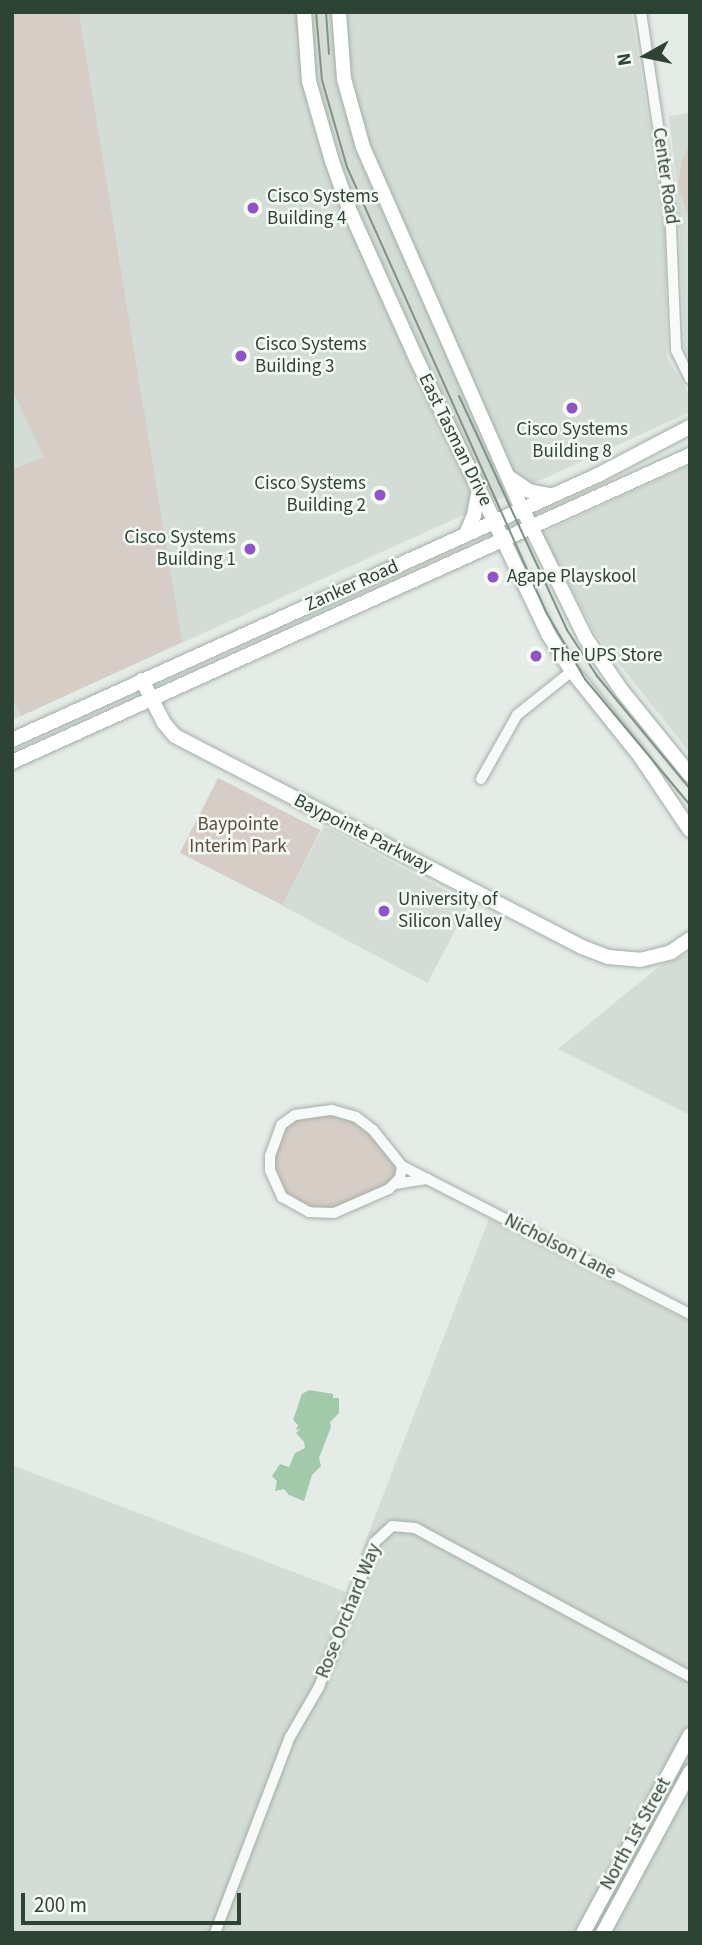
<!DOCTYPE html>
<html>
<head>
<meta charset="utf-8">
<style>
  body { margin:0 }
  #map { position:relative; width:702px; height:1945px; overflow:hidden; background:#e5ebe7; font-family:"Source Sans 3",sans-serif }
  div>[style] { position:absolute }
  .built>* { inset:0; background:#d3ddd6; transform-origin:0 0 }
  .green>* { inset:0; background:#d5cdc6; transform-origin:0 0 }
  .water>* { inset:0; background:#a2c9aa }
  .roads { filter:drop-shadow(0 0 2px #a3afa7) drop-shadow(0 0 2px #a3afa7) }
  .minor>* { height:10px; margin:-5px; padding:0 5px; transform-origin:5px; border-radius:5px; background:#f7faf8 }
  .major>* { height:14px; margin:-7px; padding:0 7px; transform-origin:7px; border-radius:7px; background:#fff }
  .tram>* { height:2px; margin:-1px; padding:0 1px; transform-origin:1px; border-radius:1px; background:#7f9486 }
  .dots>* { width:19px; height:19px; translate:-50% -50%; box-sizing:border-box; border:4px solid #f4f9f6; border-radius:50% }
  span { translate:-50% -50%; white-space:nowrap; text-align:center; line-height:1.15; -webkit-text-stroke:5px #f4f9f6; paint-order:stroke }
  .street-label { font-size:19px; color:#2d4334 }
  .poi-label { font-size:19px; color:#2d4334 }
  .left { translate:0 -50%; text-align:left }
  .right { translate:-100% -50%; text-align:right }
  .park-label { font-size:19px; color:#5e4d3b }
  .frame { position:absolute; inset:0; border:14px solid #2d4334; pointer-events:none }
  .north { position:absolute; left:611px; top:21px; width:70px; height:70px; -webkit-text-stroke:5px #f4f9f6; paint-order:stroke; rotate:261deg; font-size:19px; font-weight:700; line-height:28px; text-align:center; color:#2d4334 }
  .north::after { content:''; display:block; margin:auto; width:24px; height:32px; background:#2d4334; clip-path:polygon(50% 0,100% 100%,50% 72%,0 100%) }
  .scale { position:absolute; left:21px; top:1893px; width:220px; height:32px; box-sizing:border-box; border:4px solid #2d4334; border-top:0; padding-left:9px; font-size:21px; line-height:24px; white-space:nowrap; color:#2d4334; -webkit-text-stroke:5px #f4f9f6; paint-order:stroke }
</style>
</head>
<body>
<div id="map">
  <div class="built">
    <i style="clip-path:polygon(79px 12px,631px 12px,665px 221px,667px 358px,690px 395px,690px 412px,12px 720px,12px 390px,45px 457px,144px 409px)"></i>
    <i style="clip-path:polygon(690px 113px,690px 359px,685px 352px,678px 195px,669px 116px)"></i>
    <i style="clip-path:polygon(690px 465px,690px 753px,594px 632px,542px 533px)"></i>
    <i style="left:324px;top:826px;width:165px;height:90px;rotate:28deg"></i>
    <i style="clip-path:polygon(690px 953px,690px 1115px,558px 1049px,661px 965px)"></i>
    <i style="clip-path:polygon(489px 1219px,690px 1322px,690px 1933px,12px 1933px,12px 1465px,346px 1592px)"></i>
  </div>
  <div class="green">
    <i style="clip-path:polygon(12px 12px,79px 12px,182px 642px,21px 716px,12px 696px,12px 470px,44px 457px,12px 390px)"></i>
    <i style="clip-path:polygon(690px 145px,690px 219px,689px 220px,678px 185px,682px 159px)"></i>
    <i style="left:218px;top:778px;width:115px;height:84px;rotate:27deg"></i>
    <i style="clip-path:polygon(332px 1112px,355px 1119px,370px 1132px,399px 1166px,393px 1181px,332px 1209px,310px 1209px,284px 1195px,277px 1183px,273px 1156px,284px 1127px,296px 1117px)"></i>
  </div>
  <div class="water">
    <i style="clip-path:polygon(309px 1390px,333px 1394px,333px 1398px,339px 1398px,339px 1413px,330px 1422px,331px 1427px,319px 1458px,321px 1466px,312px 1475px,304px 1501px,289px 1495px,284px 1489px,275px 1491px,277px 1481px,272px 1476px,280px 1464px,289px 1467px,295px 1453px,305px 1448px,304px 1442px,296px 1433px,300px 1429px,296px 1430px,298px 1425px,293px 1420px,302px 1394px)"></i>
  </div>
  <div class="roads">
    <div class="minor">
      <i style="left:641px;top:12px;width:195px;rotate:81.5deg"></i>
      <i style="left:670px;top:205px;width:145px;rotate:87.6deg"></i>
      <i style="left:676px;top:350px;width:32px;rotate:64deg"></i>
      <i style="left:481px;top:779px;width:73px;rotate:-60.6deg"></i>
      <i style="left:517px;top:715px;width:70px;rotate:-38.7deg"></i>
      <i style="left:402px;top:1166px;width:12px;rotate:99deg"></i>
      <i style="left:400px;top:1178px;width:16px;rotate:135deg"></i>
      <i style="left:389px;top:1189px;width:60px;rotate:156.4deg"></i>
      <i style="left:334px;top:1213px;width:25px;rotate:-178deg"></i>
      <i style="left:309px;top:1212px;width:31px;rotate:-151deg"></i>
      <i style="left:282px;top:1197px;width:30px;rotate:-114deg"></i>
      <i style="left:270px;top:1170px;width:14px;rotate:-90deg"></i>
      <i style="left:270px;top:1156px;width:33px;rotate:-70deg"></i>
      <i style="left:281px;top:1125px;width:17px;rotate:-36deg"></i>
      <i style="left:295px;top:1115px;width:37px;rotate:-8deg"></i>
      <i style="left:332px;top:1110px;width:25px;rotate:16deg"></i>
      <i style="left:356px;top:1117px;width:21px;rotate:37deg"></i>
      <i style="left:373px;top:1130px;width:46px;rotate:51.1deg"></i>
      <i style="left:402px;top:1166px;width:324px;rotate:27.2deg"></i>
      <i style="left:395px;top:1184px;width:33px;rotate:-9deg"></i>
      <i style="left:215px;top:1933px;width:210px;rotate:-69.1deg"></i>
      <i style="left:290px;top:1737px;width:58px;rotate:-59.9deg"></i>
      <i style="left:319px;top:1687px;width:155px;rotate:-68.9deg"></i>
      <i style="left:375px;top:1542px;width:23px;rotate:-43deg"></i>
      <i style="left:392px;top:1526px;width:23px;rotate:5deg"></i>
      <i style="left:415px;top:1528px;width:313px;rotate:28.4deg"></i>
    </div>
    <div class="major">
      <i style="left:304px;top:12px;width:69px;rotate:85.9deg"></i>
      <i style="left:309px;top:81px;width:83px;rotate:74deg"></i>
      <i style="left:332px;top:161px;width:51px;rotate:70.5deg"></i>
      <i style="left:349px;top:209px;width:163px;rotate:65.8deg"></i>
      <i style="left:416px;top:358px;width:306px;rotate:64.4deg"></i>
      <i style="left:548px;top:634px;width:44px;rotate:57deg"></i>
      <i style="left:572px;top:671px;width:109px;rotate:51.3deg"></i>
      <i style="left:640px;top:756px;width:89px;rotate:56deg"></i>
      <i style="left:339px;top:12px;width:67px;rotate:85.7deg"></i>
      <i style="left:344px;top:79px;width:71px;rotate:74.4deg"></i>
      <i style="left:363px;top:147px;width:386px;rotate:66.3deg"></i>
      <i style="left:518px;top:500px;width:153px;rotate:63.9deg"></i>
      <i style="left:585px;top:637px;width:65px;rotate:55.6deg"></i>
      <i style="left:622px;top:691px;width:108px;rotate:51deg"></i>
      <i style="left:510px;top:478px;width:23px;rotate:34deg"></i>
      <i style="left:529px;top:491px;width:20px;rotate:11deg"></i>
      <i style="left:466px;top:534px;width:21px;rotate:-67deg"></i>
      <i style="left:474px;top:515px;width:26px;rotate:-79deg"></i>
      <i style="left:142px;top:680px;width:48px;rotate:62.9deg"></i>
      <i style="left:164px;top:723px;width:17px;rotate:50deg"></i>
      <i style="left:175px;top:736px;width:458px;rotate:27.4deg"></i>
      <i style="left:582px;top:947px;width:28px;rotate:21deg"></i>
      <i style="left:608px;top:957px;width:32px;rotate:5deg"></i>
      <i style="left:640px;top:960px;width:32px;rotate:-14deg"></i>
      <i style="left:671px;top:952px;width:23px;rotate:-34deg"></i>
      <i style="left:12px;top:740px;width:643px;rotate:-24.33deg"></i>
      <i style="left:598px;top:475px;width:104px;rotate:-27.6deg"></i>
      <i style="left:12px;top:762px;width:744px;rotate:-24.36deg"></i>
      <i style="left:583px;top:1933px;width:225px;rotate:-61.6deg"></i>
      <i style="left:603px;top:1933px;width:183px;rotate:-61.6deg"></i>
    </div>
  </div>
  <div class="tram">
    <i style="left:316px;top:12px;width:68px;rotate:85deg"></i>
    <i style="left:322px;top:80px;width:91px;rotate:74deg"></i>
    <i style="left:347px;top:167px;width:487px;rotate:65.9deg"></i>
    <i style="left:546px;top:612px;width:78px;rotate:59.8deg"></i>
    <i style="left:585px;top:679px;width:164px;rotate:50.2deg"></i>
    <i style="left:326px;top:12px;width:42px;rotate:85.9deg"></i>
    <i style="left:459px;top:396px;width:258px;rotate:65.2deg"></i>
    <i style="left:567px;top:630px;width:55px;rotate:56.9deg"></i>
    <i style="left:597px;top:676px;width:146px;rotate:50.5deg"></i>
  </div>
  <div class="dots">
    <i style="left:253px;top:208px;background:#9253c7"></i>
    <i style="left:241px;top:356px;background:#9253c7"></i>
    <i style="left:572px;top:408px;background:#9253c7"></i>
    <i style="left:380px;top:495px;background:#9253c7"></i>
    <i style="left:250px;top:549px;background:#9253c7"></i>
    <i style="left:493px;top:577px;background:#9253c7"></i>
    <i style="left:536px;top:656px;background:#9253c7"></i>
    <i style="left:384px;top:911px;background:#9253c7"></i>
  </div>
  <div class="street-label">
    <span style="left:665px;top:176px;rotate:82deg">Center Road</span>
    <span style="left:455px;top:440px;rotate:64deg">East Tasman Drive</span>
    <span style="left:352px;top:586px;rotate:-24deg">Zanker Road</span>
    <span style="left:363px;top:834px;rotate:27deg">Baypointe Parkway</span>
    <span style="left:560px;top:1247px;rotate:27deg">Nicholson Lane</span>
    <span style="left:349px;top:1611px;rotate:-68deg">Rose Orchard Way</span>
    <span style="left:636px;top:1834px;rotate:-61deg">North 1st Street</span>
  </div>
  <div class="poi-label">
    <span class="left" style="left:267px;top:208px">Cisco Systems<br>Building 4</span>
    <span class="left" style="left:255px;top:356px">Cisco Systems<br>Building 3</span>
    <span style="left:572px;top:441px">Cisco Systems<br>Building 8</span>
    <span class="right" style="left:366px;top:495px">Cisco Systems<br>Building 2</span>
    <span class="right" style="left:236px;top:549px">Cisco Systems<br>Building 1</span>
    <span class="left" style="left:507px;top:577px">Agape Playskool</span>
    <span class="left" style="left:550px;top:656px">The UPS Store</span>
    <span class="left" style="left:398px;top:911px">University of<br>Silicon Valley</span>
  </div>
  <div class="park-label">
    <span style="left:238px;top:836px">Baypointe<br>Interim Park</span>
  </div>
  <div class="frame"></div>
  <div class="north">N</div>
  <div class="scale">200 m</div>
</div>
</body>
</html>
